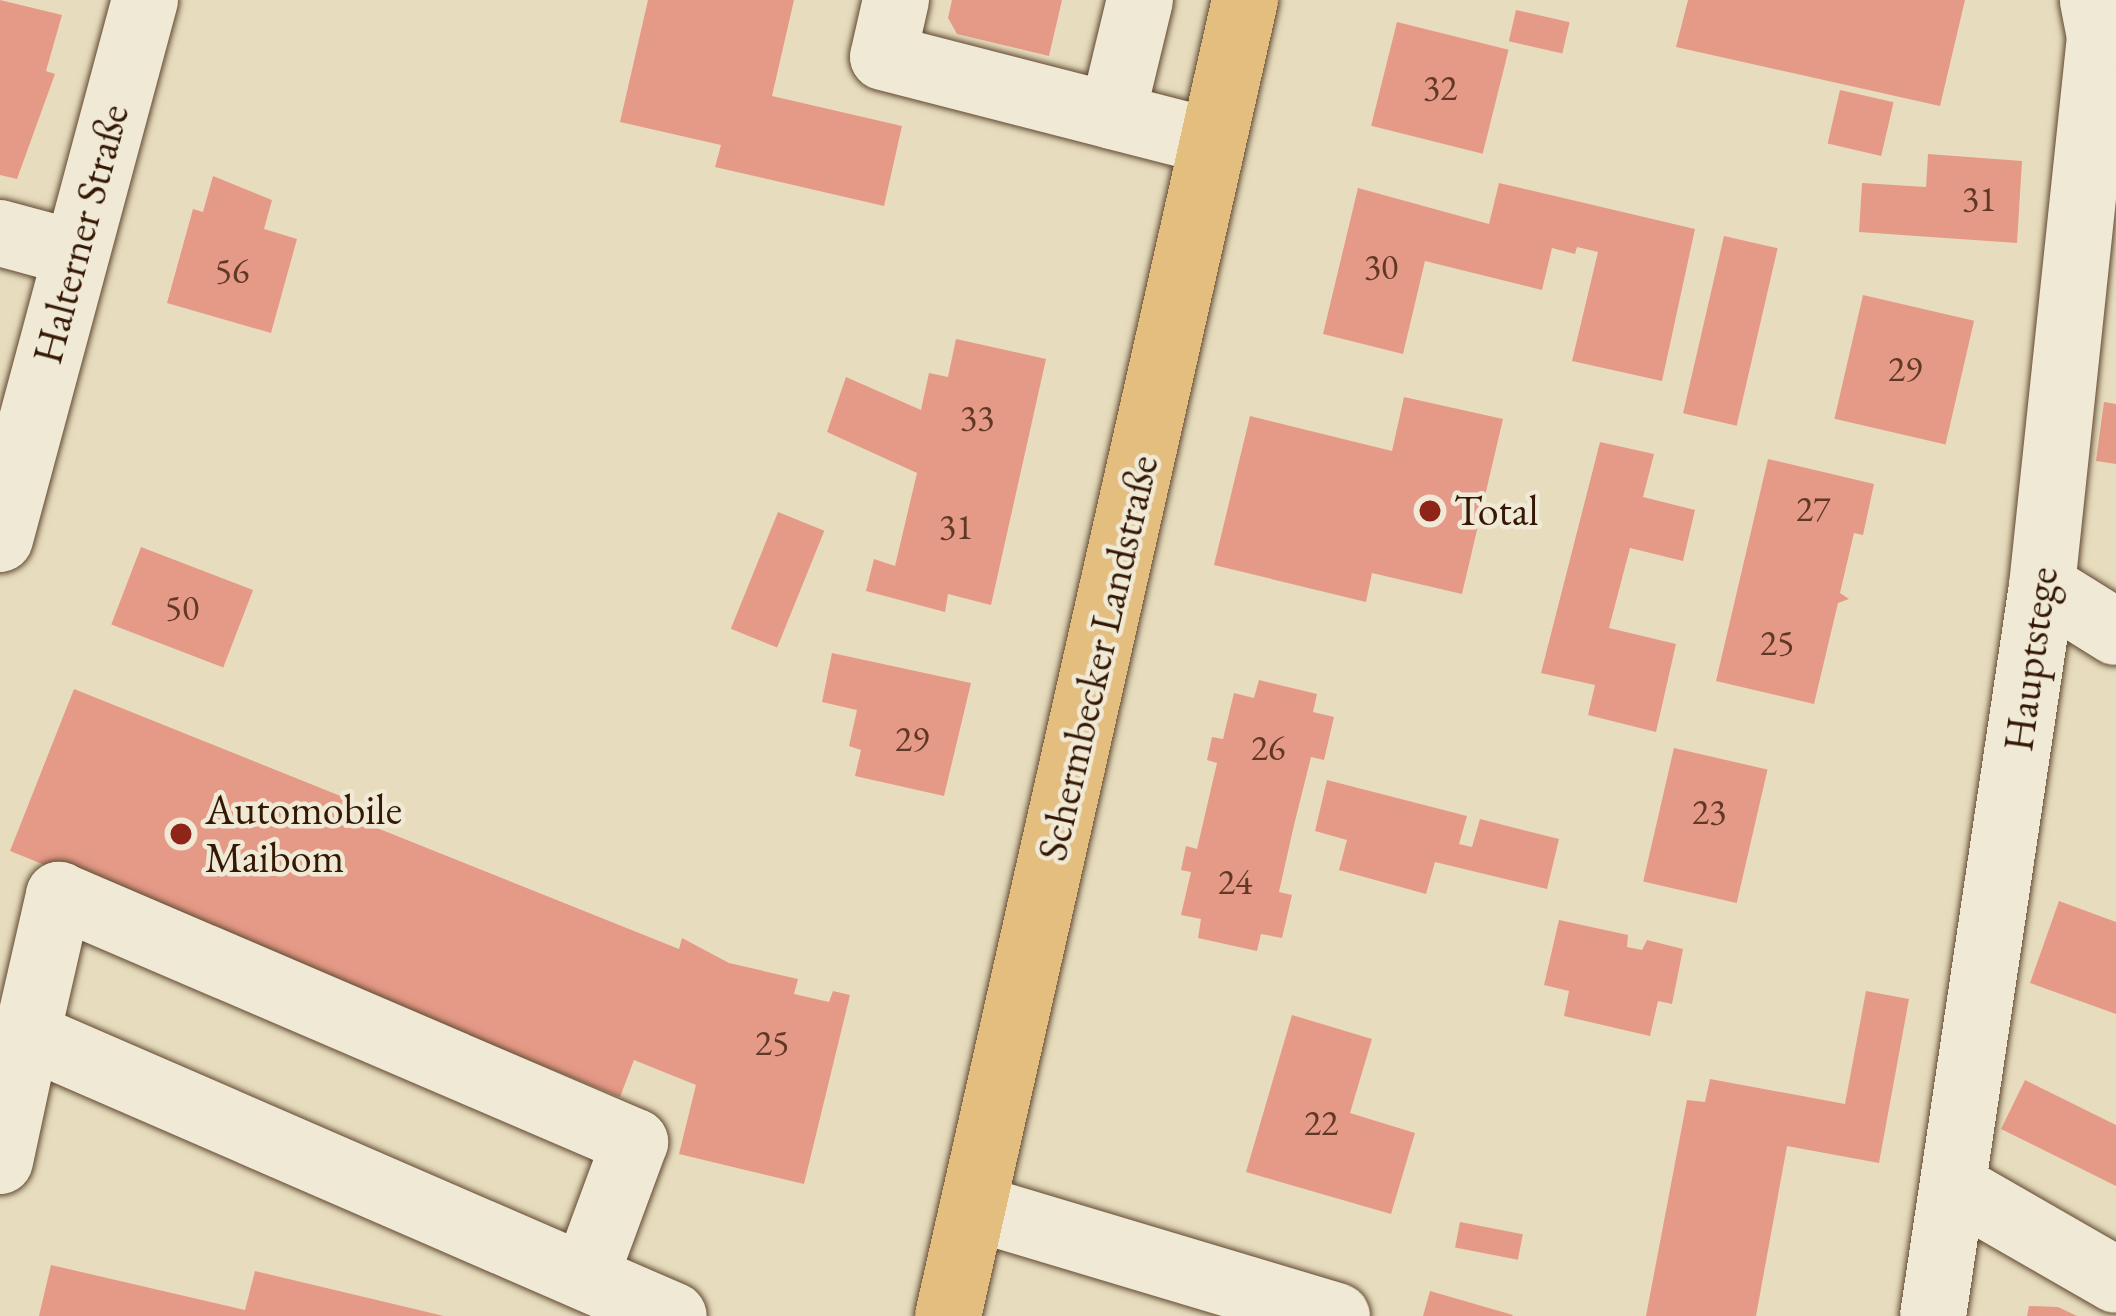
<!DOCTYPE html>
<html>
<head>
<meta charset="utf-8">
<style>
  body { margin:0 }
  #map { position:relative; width:2116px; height:1316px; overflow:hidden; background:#e7ddbe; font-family:"EB Garamond",serif }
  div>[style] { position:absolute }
  .building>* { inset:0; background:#e59a87; transform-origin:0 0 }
  .roads { filter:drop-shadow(0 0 3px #614932) drop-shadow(0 0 3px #614932) }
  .minor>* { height:66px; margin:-33px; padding:0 33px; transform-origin:33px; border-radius:33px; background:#efe9d5 }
  .major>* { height:66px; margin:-33px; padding:0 33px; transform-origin:33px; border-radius:33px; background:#e4be7f }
  .dots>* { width:33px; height:33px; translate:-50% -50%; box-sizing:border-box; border:6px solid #efe9d5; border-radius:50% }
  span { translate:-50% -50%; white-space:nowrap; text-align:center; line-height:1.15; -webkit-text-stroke:9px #efe9d5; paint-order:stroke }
  .number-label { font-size:36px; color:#603825 }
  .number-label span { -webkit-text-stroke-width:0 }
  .street-label { font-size:42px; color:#341804 }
  .poi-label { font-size:42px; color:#341804 }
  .left { translate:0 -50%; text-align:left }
</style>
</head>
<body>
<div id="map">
  <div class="building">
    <i style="clip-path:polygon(0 0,62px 15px,46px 71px,55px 74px,17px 179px,0 175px)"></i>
    <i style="clip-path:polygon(648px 0,794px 0,772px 96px,902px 126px,884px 206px,715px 167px,721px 145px,620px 122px)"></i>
    <i style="clip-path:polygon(952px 0,1062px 0,1049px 56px,957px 34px,948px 18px)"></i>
    <i style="clip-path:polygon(1688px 0,1965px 0,1940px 106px,1676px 47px)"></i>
    <i style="left:1516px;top:10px;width:55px;height:32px;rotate:13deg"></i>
    <i style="left:1397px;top:22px;width:115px;height:107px;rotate:14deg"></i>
    <i style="left:1840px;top:90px;width:55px;height:55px;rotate:13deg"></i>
    <i style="clip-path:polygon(1928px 154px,2022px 161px,2017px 243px,1859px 232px,1862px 183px,1926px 187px)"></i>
    <i style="clip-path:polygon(213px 176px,272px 200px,264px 229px,297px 239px,271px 333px,167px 303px,193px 209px,203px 212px)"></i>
    <i style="clip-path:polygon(1499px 183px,1695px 229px,1662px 381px,1572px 361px,1598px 252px,1577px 247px,1575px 254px,1552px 248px,1542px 290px,1425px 261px,1403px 354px,1323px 334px,1358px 188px,1489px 224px)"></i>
    <i style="left:1724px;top:236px;width:55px;height:182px;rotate:13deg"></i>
    <i style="left:1863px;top:295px;width:114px;height:127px;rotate:13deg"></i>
    <i style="clip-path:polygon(956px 339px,1046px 359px,991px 605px,948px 594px,945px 612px,866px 591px,874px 559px,895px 566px,917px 473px,827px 432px,846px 377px,921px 410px,929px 373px,948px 377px)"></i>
    <i style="clip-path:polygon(1404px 397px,1503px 419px,1462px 594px,1372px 573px,1366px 602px,1214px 565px,1250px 416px,1392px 451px)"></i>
    <i style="clip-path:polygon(2104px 402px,2116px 404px,2116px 464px,2096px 461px)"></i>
    <i style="clip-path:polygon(1600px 442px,1654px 454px,1643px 497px,1695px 510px,1683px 561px,1630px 548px,1609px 628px,1676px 644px,1656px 732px,1588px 715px,1595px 685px,1541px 673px)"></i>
    <i style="clip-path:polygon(1768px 459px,1874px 484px,1863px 535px,1854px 533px,1840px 593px,1849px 599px,1838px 603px,1814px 704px,1716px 681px)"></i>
    <i style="left:778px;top:512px;width:50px;height:126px;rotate:22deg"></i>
    <i style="left:141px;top:547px;width:120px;height:83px;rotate:21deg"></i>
    <i style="clip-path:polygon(832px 653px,971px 683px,944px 796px,855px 776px,861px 750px,849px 746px,857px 710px,822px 702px)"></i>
    <i style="clip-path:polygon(1259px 680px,1317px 694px,1313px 712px,1334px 717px,1324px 760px,1311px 757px,1294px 825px,1279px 892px,1292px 895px,1282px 938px,1261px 934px,1257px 951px,1198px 938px,1201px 919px,1181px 915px,1191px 872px,1181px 870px,1186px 846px,1197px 849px,1217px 763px,1207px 760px,1212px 737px,1223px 739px,1234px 693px,1254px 698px)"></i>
    <i style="clip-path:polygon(74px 689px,358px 803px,352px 818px,679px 949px,682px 938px,729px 963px,798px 979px,794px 994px,829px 1002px,833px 991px,850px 995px,804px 1184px,679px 1154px,696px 1085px,634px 1060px,620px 1097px,10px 851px)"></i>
    <i style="left:1674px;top:748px;width:96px;height:137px;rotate:13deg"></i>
    <i style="clip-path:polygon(1327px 780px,1467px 816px,1459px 844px,1472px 847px,1480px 819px,1559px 839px,1547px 889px,1435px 862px,1426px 894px,1339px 870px,1347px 840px,1315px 831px)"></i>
    <i style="clip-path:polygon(2059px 901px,2116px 922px,2116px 1014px,2030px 983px)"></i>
    <i style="clip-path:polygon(1559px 920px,1628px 935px,1627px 947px,1642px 950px,1647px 940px,1683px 949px,1672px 1004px,1658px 1001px,1650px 1036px,1564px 1016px,1569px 991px,1544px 985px)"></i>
    <i style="clip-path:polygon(1866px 991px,1909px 999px,1879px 1163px,1787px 1146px,1756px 1316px,1646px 1316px,1687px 1100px,1705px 1102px,1710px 1079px,1845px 1104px)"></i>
    <i style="clip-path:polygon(1292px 1015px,1372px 1039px,1350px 1113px,1415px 1133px,1391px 1214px,1246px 1172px)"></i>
    <i style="clip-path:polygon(2025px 1080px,2116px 1125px,2116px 1186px,2001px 1129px)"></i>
    <i style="left:1460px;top:1222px;width:64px;height:26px;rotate:11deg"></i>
    <i style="clip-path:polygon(51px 1265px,245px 1310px,255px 1271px,444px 1316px,39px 1316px)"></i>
    <i style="clip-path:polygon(1430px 1291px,1513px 1315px,1512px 1316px,1423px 1316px)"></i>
    <i style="clip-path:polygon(2029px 1306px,2058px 1307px,2077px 1316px,2027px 1316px)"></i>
  </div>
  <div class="roads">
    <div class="minor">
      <i style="left:896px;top:0;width:58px;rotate:102.8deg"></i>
      <i style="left:883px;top:57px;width:236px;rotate:14.4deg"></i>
      <i style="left:1140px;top:0;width:119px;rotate:103.6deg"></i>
      <i style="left:1112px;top:116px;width:104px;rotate:14.4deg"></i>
      <i style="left:0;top:233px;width:77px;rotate:15.1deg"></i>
      <i style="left:0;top:539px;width:558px;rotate:-74.94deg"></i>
      <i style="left:2042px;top:586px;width:87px;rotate:31.9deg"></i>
      <i style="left:27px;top:1035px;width:144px;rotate:-77.1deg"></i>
      <i style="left:59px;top:895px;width:627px;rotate:23.21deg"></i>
      <i style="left:635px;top:1142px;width:144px;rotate:110.3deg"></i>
      <i style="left:0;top:1161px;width:129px;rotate:-77.9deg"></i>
      <i style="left:27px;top:1035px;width:705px;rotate:23.48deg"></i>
      <i style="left:1958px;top:1189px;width:182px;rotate:29.9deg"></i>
      <i style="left:973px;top:1207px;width:380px;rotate:16.7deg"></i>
      <i style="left:1933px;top:1316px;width:738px;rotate:-81.51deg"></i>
      <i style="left:2042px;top:586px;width:552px;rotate:-83.97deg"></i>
      <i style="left:2100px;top:37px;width:38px;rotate:-101deg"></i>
    </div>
    <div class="major">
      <i style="left:948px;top:1316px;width:1349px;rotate:-77.28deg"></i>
    </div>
  </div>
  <div class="dots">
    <i style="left:1430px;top:511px;background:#8f2418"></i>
    <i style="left:181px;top:834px;background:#8f2418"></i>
  </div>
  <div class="number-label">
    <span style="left:1440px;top:88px">32</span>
    <span style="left:1979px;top:199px">31</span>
    <span style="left:1381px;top:267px">30</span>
    <span style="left:232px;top:271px">56</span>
    <span style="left:1905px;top:369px">29</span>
    <span style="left:977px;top:418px">33</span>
    <span style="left:1813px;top:509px">27</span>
    <span style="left:956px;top:527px">31</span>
    <span style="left:182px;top:608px">50</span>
    <span style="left:1777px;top:643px">25</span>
    <span style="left:912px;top:739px">29</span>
    <span style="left:1268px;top:748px">26</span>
    <span style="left:1709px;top:812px">23</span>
    <span style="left:1235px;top:882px">24</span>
    <span style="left:772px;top:1043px">25</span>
    <span style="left:1321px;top:1123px">22</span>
  </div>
  <div class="street-label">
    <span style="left:81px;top:234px;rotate:-75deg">Halterner Straße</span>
    <span style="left:1098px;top:658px;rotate:-77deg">Schermbecker Landstraße</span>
    <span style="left:2031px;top:659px;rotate:-82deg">Hauptstege</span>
  </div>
  <div class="poi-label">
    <span class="left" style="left:1454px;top:511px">Total</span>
    <span class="left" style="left:205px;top:834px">Automobile<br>Maibom</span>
  </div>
</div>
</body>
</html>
